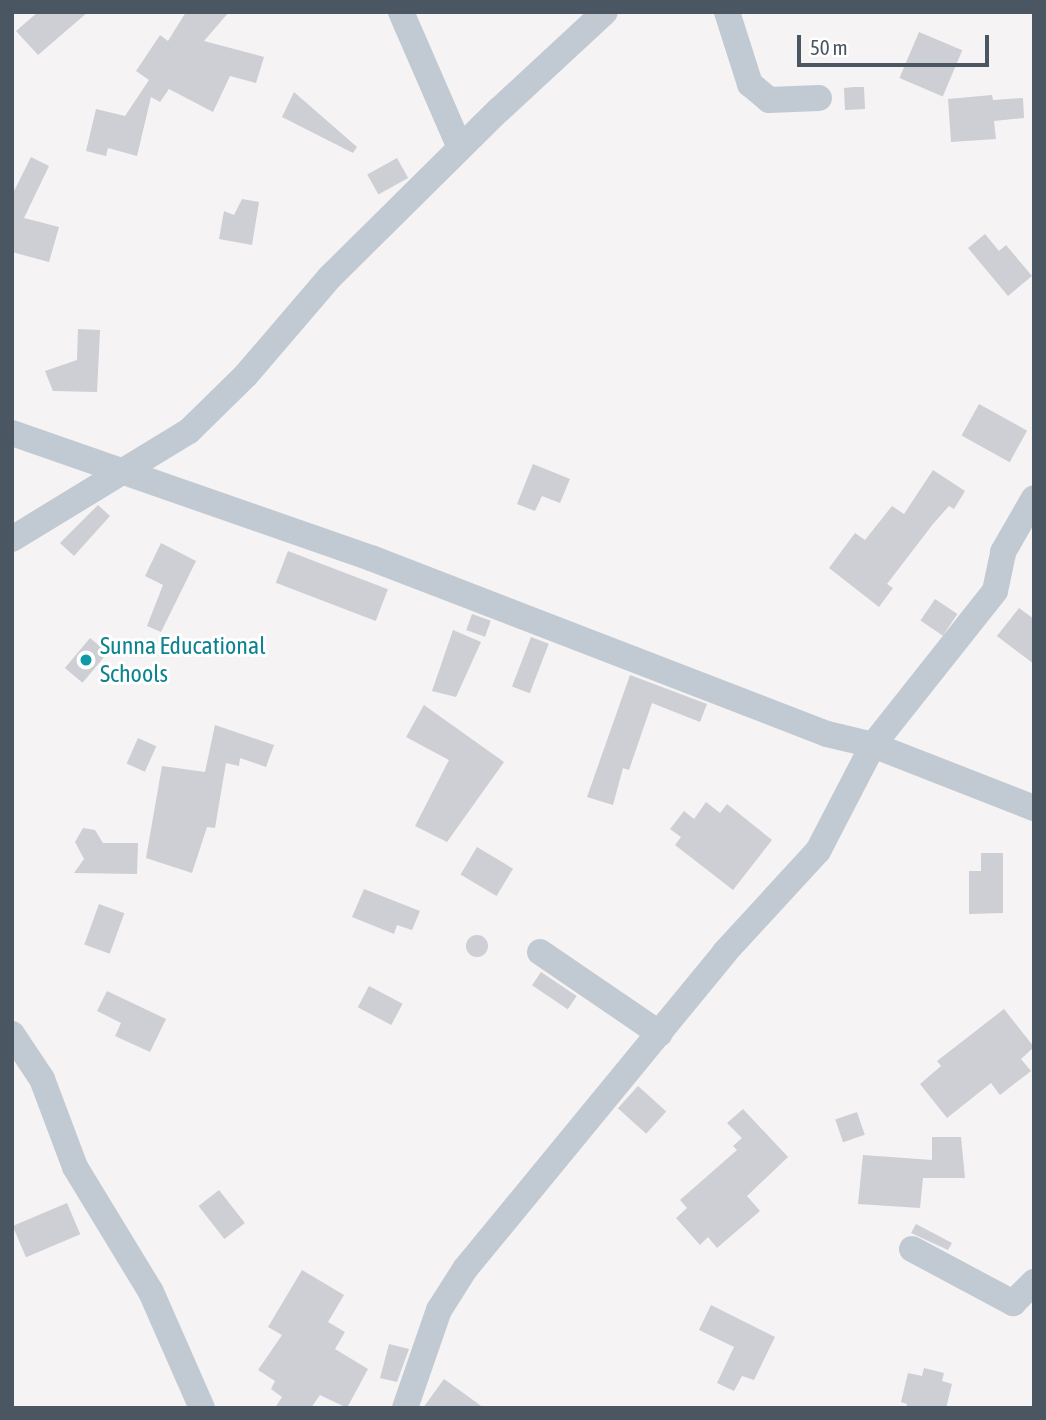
<!DOCTYPE html>
<html>
<head>
<meta charset="utf-8">
<style>
  body { margin:0 }
  #map { position:relative; width:1046px; height:1420px; overflow:hidden; background:#f5f3f3; font-family:"Asap Condensed",sans-serif }
  div>[style] { position:absolute }
  .building>* { inset:0; background:#cdcfd5; transform-origin:0 0 }
  .round { border-radius:50% }
  .street>* { height:26px; margin:-13px; padding:0 13px; transform-origin:13px; border-radius:13px; background:#c1cad2 }
  .dots>* { width:19px; height:19px; translate:-50% -50%; box-sizing:border-box; border:4px solid #fff; border-radius:50% }
  span { translate:-50% -50%; white-space:nowrap; text-align:center; line-height:1.15; -webkit-text-stroke:6px #fff; paint-order:stroke }
  .culture-label { font-size:24px; color:#0d838f }
  .left { translate:0 -50%; text-align:left }
  .frame { position:absolute; inset:0; border:14px solid #4a5661; pointer-events:none }
  .scale { position:absolute; left:797px; top:35px; width:192px; height:32px; box-sizing:border-box; border:4px solid #4a5661; border-top:0; padding-left:9px; font-size:21px; line-height:24px; white-space:nowrap; color:#4a5661; -webkit-text-stroke:5px #fff; paint-order:stroke }
</style>
</head>
<body>
<div id="map">
  <div class="building">
    <i style="clip-path:polygon(38px 12px,88px 12px,38px 55px,16px 31px)"></i>
    <i style="clip-path:polygon(186px 12px,229px 12px,204px 41px,264px 57px,256px 83px,230px 76px,213px 112px,169px 89px,160px 102px,151px 97px,137px 156px,108px 148px,106px 156px,86px 151px,96px 109px,125px 116px,149px 80px,136px 71px,160px 35px,168px 41px)"></i>
    <i style="left:919px;top:32px;width:47px;height:50px;rotate:23deg"></i>
    <i style="clip-path:polygon(854px 87px,864px 87px,865px 109px,845px 110px,844px 88px)"></i>
    <i style="clip-path:polygon(294px 92px,357px 147px,353px 153px,282px 117px)"></i>
    <i style="clip-path:polygon(992px 95px,993px 100px,1023px 98px,1024px 118px,994px 121px,996px 139px,951px 142px,948px 99px)"></i>
    <i style="clip-path:polygon(31px 157px,49px 166px,24px 218px,59px 227px,49px 262px,12px 252px,12px 195px)"></i>
    <i style="left:397px;top:158px;width:23px;height:34px;rotate:61deg"></i>
    <i style="clip-path:polygon(242px 199px,259px 202px,252px 245px,219px 239px,224px 211px,234px 215px)"></i>
    <i style="clip-path:polygon(985px 234px,999px 251px,1006px 245px,1032px 276px,1008px 296px,968px 248px)"></i>
    <i style="clip-path:polygon(78px 329px,100px 330px,97px 392px,53px 391px,45px 371px,77px 360px)"></i>
    <i style="left:979px;top:404px;width:55px;height:36px;rotate:29deg"></i>
    <i style="clip-path:polygon(533px 464px,570px 479px,560px 503px,542px 496px,535px 511px,517px 504px)"></i>
    <i style="clip-path:polygon(933px 470px,965px 491px,954px 509px,949px 506px,933px 524px,887px 584px,893px 588px,879px 607px,829px 568px,855px 533px,865px 540px,892px 506px,904px 514px)"></i>
    <i style="clip-path:polygon(98px 505px,110px 516px,74px 556px,60px 543px)"></i>
    <i style="clip-path:polygon(161px 543px,196px 561px,161px 632px,147px 626px,163px 585px,145px 576px)"></i>
    <i style="left:288px;top:551px;width:107px;height:34px;rotate:21deg"></i>
    <i style="left:935px;top:599px;width:27px;height:26px;rotate:34deg"></i>
    <i style="clip-path:polygon(1019px 608px,1034px 619px,1034px 664px,997px 636px)"></i>
    <i style="left:472px;top:614px;width:20px;height:17px;rotate:20deg"></i>
    <i style="clip-path:polygon(453px 630px,481px 642px,456px 697px,432px 691px)"></i>
    <i style="left:531px;top:637px;width:19px;height:53px;rotate:21deg"></i>
    <i style="left:90px;top:638px;width:23px;height:39px;rotate:40deg"></i>
    <i style="clip-path:polygon(630px 675px,707px 704px,700px 722px,652px 703px,629px 770px,623px 768px,613px 805px,587px 797px)"></i>
    <i style="clip-path:polygon(424px 705px,504px 762px,447px 842px,415px 826px,449px 760px,406px 737px)"></i>
    <i style="clip-path:polygon(215px 725px,274px 745px,266px 767px,240px 758px,239px 766px,226px 763px,215px 828px,207px 827px,192px 873px,146px 858px,162px 766px,205px 772px)"></i>
    <i style="left:138px;top:738px;width:20px;height:28px;rotate:24deg"></i>
    <i style="clip-path:polygon(706px 802px,720px 813px,727px 804px,772px 840px,733px 890px,675px 845px,681px 837px,670px 829px,684px 811px,694px 819px)"></i>
    <i style="clip-path:polygon(83px 828px,95px 830px,103px 843px,138px 843px,137px 874px,74px 873px,84px 859px,75px 842px)"></i>
    <i style="left:477px;top:847px;width:42px;height:32px;rotate:31deg"></i>
    <i style="clip-path:polygon(981px 853px,1003px 853px,1003px 913px,969px 914px,969px 871px,981px 871px)"></i>
    <i style="clip-path:polygon(364px 889px,420px 911px,412px 930px,397px 925px,394px 934px,352px 917px)"></i>
    <i style="left:99px;top:904px;width:27px;height:43px;rotate:20deg"></i>
    <i class="round" style="left:466px;top:935px;width:22px;height:22px"></i>
    <i style="left:541px;top:972px;width:43px;height:16px;rotate:34deg"></i>
    <i style="left:369px;top:986px;width:38px;height:24px;rotate:28deg"></i>
    <i style="clip-path:polygon(107px 991px,166px 1019px,150px 1052px,115px 1036px,121px 1023px,97px 1011px)"></i>
    <i style="clip-path:polygon(1004px 1009px,1034px 1047px,1021px 1059px,1031px 1071px,1000px 1095px,991px 1083px,947px 1118px,920px 1084px,941px 1066px,937px 1061px)"></i>
    <i style="left:638px;top:1086px;width:38px;height:30px;rotate:42deg"></i>
    <i style="clip-path:polygon(743px 1109px,788px 1157px,747px 1196px,760px 1211px,717px 1248px,708px 1237px,700px 1245px,676px 1218px,687px 1208px,680px 1200px,737px 1150px,733px 1146px,742px 1138px,727px 1123px)"></i>
    <i style="left:857px;top:1112px;width:24px;height:23px;rotate:71deg"></i>
    <i style="clip-path:polygon(932px 1137px,961px 1137px,965px 1178px,923px 1178px,920px 1208px,858px 1204px,863px 1155px,932px 1160px)"></i>
    <i style="left:219px;top:1190px;width:42px;height:26px;rotate:52deg"></i>
    <i style="left:67px;top:1203px;width:34px;height:59px;rotate:67deg"></i>
    <i style="clip-path:polygon(916px 1224px,952px 1243px,948px 1250px,911px 1233px)"></i>
    <i style="clip-path:polygon(302px 1270px,344px 1295px,328px 1322px,345px 1332px,335px 1349px,368px 1369px,347px 1408px,320px 1395px,311px 1408px,275px 1408px,282px 1397px,271px 1389px,275px 1381px,258px 1370px,282px 1335px,268px 1327px)"></i>
    <i style="clip-path:polygon(711px 1305px,775px 1337px,754px 1380px,742px 1376px,734px 1391px,717px 1383px,734px 1347px,699px 1330px)"></i>
    <i style="clip-path:polygon(389px 1344px,409px 1349px,397px 1382px,380px 1378px)"></i>
    <i style="clip-path:polygon(924px 1368px,944px 1373px,942px 1381px,952px 1384px,946px 1408px,906px 1408px,907px 1404px,901px 1402px,908px 1373px,922px 1376px)"></i>
    <i style="clip-path:polygon(444px 1379px,484px 1408px,423px 1408px)"></i>
  </div>
  <div class="street">
    <i style="left:401px;top:12px;width:148px;rotate:66.5deg"></i>
    <i style="left:727px;top:12px;width:76px;rotate:72.3deg"></i>
    <i style="left:750px;top:84px;width:25px;rotate:40deg"></i>
    <i style="left:769px;top:100px;width:50px;rotate:-2.3deg"></i>
    <i style="left:12px;top:433px;width:380px;rotate:19.2deg"></i>
    <i style="left:371px;top:558px;width:489px;rotate:21.1deg"></i>
    <i style="left:827px;top:734px;width:47px;rotate:13.4deg"></i>
    <i style="left:873px;top:745px;width:173px;rotate:21.4deg"></i>
    <i style="left:12px;top:539px;width:207px;rotate:-31.4deg"></i>
    <i style="left:189px;top:431px;width:80px;rotate:-44.5deg"></i>
    <i style="left:246px;top:375px;width:129px;rotate:-49.4deg"></i>
    <i style="left:330px;top:277px;width:238px;rotate:-44.7deg"></i>
    <i style="left:499px;top:110px;width:144px;rotate:-42.8deg"></i>
    <i style="left:540px;top:952px;width:145px;rotate:34.3deg"></i>
    <i style="left:12px;top:1034px;width:54px;rotate:56.3deg"></i>
    <i style="left:42px;top:1079px;width:94px;rotate:69.4deg"></i>
    <i style="left:75px;top:1167px;width:146px;rotate:58.7deg"></i>
    <i style="left:151px;top:1292px;width:127px;rotate:66.3deg"></i>
    <i style="left:912px;top:1249px;width:115px;rotate:28.1deg"></i>
    <i style="left:1013px;top:1303px;width:30px;rotate:-45deg"></i>
    <i style="left:405px;top:1408px;width:104px;rotate:-70.9deg"></i>
    <i style="left:439px;top:1310px;width:49px;rotate:-57.6deg"></i>
    <i style="left:465px;top:1269px;width:410px;rotate:-50.6deg"></i>
    <i style="left:725px;top:952px;width:137px;rotate:-47.4deg"></i>
    <i style="left:818px;top:851px;width:119px;rotate:-62.6deg"></i>
    <i style="left:873px;top:745px;width:196px;rotate:-51.6deg"></i>
    <i style="left:995px;top:591px;width:40px;rotate:-78deg"></i>
    <i style="left:1003px;top:552px;width:62px;rotate:-60.1deg"></i>
  </div>
  <div class="dots">
    <i style="left:86px;top:660px;background:#0f9aa8"></i>
  </div>
  <div class="culture-label">
    <span class="left" style="left:100px;top:660px">Sunna Educational<br>Schools</span>
  </div>
  <div class="frame"></div>
  <div class="scale">50 m</div>
</div>
</body>
</html>
